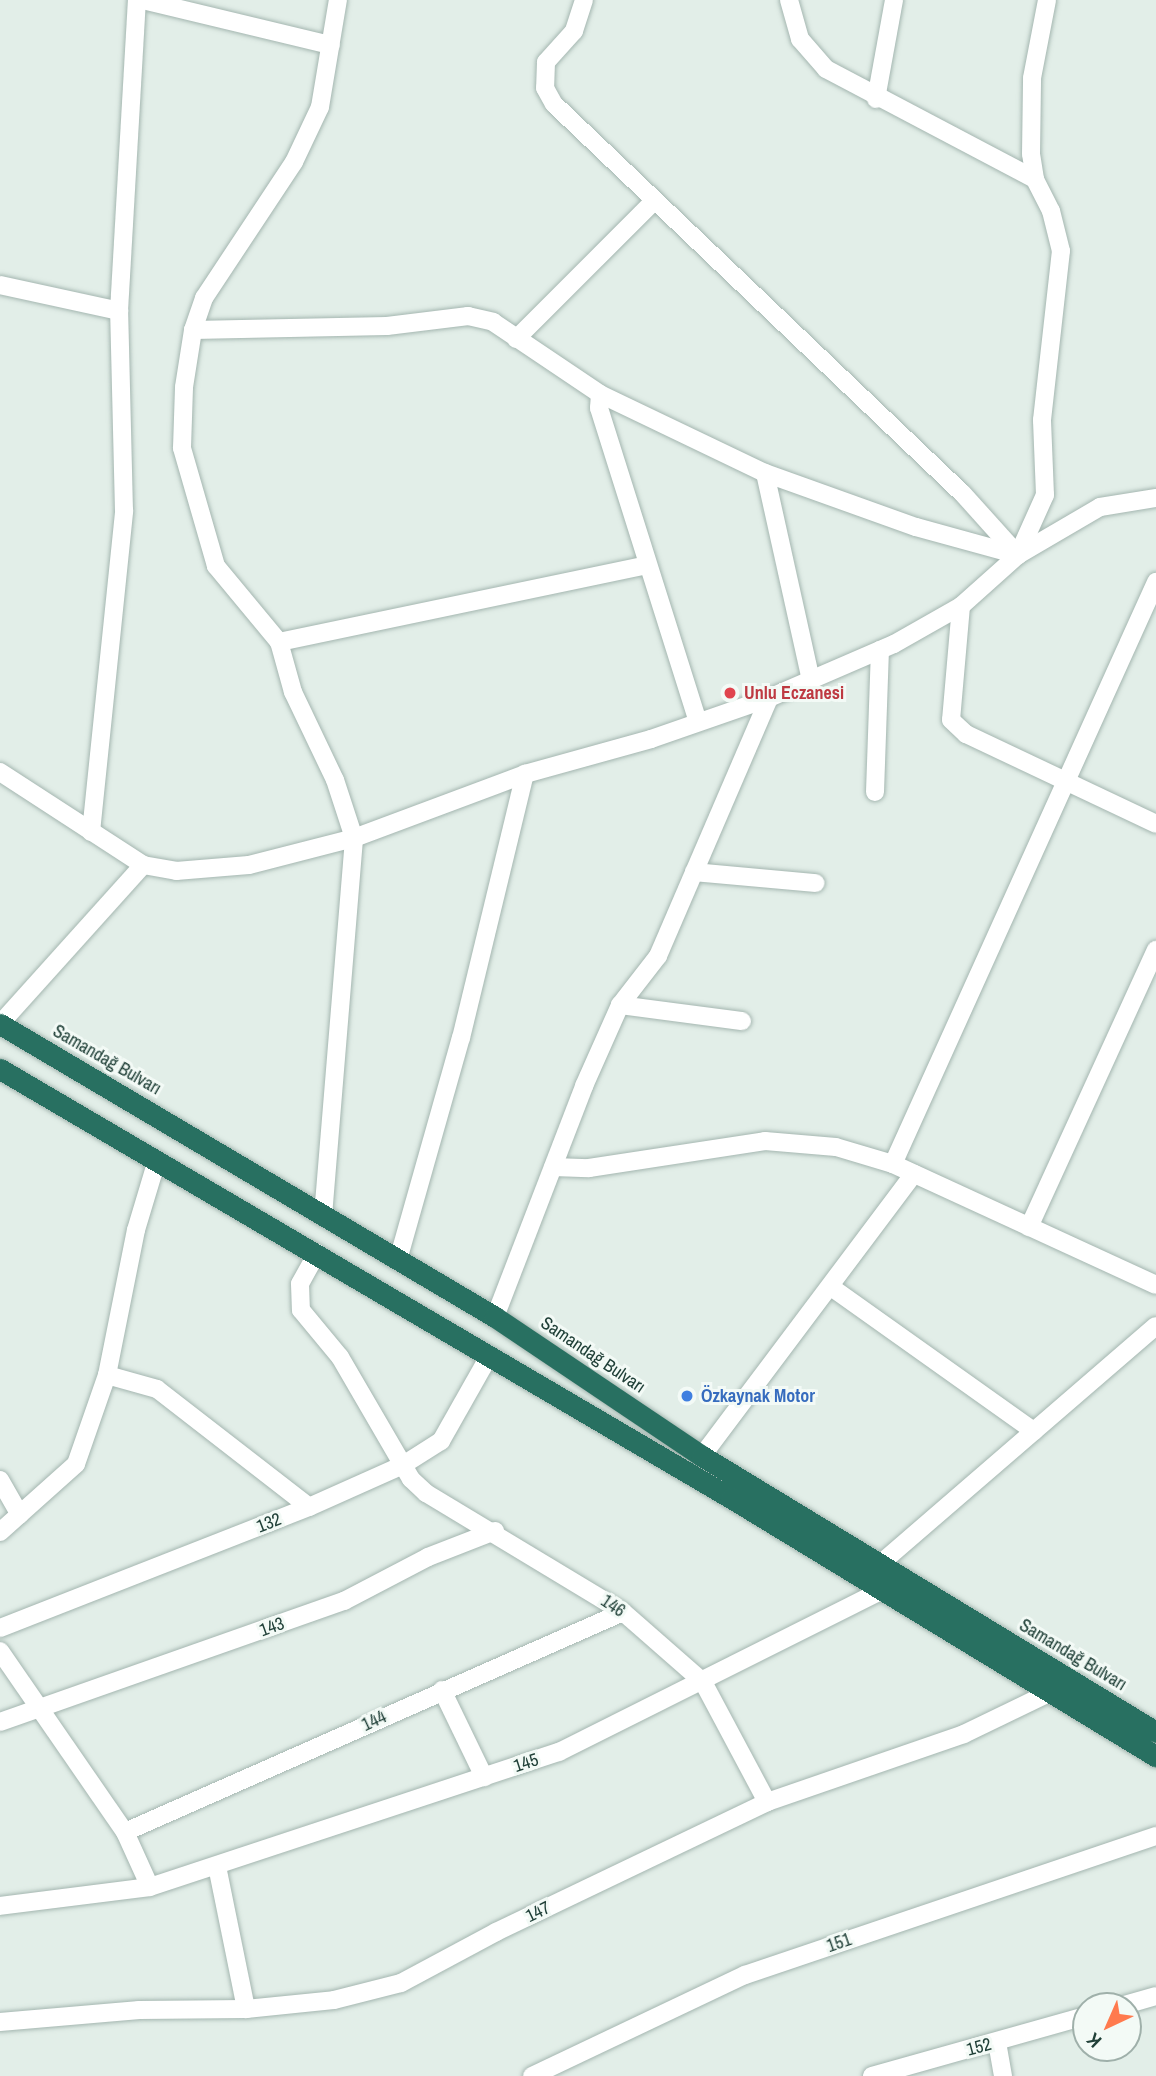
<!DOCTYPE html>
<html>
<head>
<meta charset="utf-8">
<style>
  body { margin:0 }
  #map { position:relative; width:1156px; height:2076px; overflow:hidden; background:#e2eee8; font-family:"Archivo Narrow",sans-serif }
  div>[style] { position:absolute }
  .roads { filter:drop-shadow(0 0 2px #a4b6b0) drop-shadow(0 0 2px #a4b6b0) }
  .street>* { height:18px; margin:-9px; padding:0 9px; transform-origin:9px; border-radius:9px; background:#fff }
  .highway>* { height:21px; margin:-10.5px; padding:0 10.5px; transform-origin:10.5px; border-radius:10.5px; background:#287061 }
  .dots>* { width:19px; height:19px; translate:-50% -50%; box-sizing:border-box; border:4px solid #f3faf6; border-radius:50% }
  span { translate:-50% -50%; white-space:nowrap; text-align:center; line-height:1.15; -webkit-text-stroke:6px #f3faf6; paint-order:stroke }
  .health-label { font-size:18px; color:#be3a42; font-weight:700 }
  .left { translate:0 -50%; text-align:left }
  .street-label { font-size:18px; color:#204038 }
  .shop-label { font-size:18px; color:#366cbe; font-weight:700 }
  .north { position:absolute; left:1072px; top:1992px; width:70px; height:70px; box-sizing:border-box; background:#f3faf6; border:2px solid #9fb0aa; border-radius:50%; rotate:224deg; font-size:19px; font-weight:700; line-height:28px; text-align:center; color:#204038 }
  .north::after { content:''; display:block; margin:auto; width:24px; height:32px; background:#ff7a4e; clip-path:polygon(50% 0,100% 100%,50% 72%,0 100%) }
</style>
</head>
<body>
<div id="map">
  <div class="roads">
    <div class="street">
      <i style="left:143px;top:0;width:193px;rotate:13.5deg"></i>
      <i style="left:584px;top:0;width:33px;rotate:108deg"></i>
      <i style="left:574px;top:31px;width:42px;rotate:132.1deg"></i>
      <i style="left:546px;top:62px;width:26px;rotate:92deg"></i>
      <i style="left:545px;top:88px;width:18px;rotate:61deg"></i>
      <i style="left:554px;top:104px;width:565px;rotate:43.64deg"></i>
      <i style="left:963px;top:494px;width:82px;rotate:48deg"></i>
      <i style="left:789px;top:0;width:41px;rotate:74.2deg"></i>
      <i style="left:800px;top:39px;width:40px;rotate:49deg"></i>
      <i style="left:826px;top:69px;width:236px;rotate:27.8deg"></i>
      <i style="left:876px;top:99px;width:101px;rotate:-79.7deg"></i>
      <i style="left:0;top:285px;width:122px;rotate:12.3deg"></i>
      <i style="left:193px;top:330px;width:194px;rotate:-1.2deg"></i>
      <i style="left:387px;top:326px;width:82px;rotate:-7deg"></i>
      <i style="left:468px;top:316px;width:26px;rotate:13deg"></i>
      <i style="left:493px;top:322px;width:129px;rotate:33.9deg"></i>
      <i style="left:600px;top:394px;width:183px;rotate:25.6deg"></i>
      <i style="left:765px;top:473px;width:160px;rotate:19.7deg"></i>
      <i style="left:916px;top:527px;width:106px;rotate:15.4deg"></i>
      <i style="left:516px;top:339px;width:195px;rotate:-45deg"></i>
      <i style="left:600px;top:394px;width:14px;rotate:94deg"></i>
      <i style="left:599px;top:408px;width:329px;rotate:72.5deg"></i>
      <i style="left:765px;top:473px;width:212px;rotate:77.5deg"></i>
      <i style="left:1018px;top:555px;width:66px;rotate:-65.8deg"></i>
      <i style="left:1045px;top:495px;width:75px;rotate:-92.3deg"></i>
      <i style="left:1042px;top:420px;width:170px;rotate:-83.6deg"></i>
      <i style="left:1061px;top:251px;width:41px;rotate:-104deg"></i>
      <i style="left:1051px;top:211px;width:36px;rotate:-117deg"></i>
      <i style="left:1035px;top:179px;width:25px;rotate:-99deg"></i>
      <i style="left:1031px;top:154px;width:76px;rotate:-89.2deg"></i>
      <i style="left:1032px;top:78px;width:79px;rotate:-79.1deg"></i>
      <i style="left:961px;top:606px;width:114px;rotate:95deg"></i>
      <i style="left:951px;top:720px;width:21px;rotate:43deg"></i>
      <i style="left:966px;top:734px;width:210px;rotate:25.3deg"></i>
      <i style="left:279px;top:642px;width:376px;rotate:-11.8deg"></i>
      <i style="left:0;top:772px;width:171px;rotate:33deg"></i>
      <i style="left:143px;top:865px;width:34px;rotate:10deg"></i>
      <i style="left:176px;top:871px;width:73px;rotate:-4.7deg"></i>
      <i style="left:249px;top:865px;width:108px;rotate:-14.4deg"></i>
      <i style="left:354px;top:838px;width:183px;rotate:-20.5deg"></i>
      <i style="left:525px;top:774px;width:131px;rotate:-15.5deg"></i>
      <i style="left:651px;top:739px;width:125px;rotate:-19.2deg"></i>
      <i style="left:769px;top:698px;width:136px;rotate:-23.4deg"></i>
      <i style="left:894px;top:644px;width:77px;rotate:-29.6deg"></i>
      <i style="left:961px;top:606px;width:76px;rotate:-41.8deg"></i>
      <i style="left:1018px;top:555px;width:95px;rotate:-30.3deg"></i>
      <i style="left:1100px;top:507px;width:57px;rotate:-9.1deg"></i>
      <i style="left:875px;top:792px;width:142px;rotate:-88deg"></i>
      <i style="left:91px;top:832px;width:323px;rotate:-84.1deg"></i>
      <i style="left:124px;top:511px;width:200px;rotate:-91.4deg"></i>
      <i style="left:119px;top:311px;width:312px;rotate:-86.7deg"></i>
      <i style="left:694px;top:872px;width:122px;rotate:5.2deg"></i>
      <i style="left:620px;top:1005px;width:123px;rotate:7.5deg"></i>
      <i style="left:0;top:1024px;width:214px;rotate:-48deg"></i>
      <i style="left:893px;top:1164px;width:639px;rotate:-65.68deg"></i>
      <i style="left:553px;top:1167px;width:36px;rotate:2deg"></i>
      <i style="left:589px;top:1168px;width:178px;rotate:-8.7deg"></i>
      <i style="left:765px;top:1141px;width:71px;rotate:4.8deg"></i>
      <i style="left:836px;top:1147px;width:59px;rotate:16.6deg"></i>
      <i style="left:893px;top:1164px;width:289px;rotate:24.7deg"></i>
      <i style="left:323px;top:1216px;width:379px;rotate:-85.3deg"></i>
      <i style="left:354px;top:838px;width:61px;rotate:-108.1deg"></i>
      <i style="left:335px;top:780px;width:98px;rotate:-115.5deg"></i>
      <i style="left:293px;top:692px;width:52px;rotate:-105.6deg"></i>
      <i style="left:279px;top:642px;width:99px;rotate:-129.7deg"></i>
      <i style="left:216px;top:566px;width:123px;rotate:-106.1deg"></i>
      <i style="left:182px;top:448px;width:61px;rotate:-88.1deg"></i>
      <i style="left:184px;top:387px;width:58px;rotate:-81deg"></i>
      <i style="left:193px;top:330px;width:34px;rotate:-71deg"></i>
      <i style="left:204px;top:298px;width:163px;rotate:-56.5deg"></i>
      <i style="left:294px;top:162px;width:61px;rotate:-64.7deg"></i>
      <i style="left:320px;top:107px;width:109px;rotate:-80.5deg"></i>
      <i style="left:1029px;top:1227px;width:305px;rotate:-65.4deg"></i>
      <i style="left:317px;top:1253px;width:35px;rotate:119deg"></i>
      <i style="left:300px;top:1284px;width:26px;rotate:88deg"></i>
      <i style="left:301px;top:1310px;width:61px;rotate:50.3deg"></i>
      <i style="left:340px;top:1357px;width:141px;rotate:59.8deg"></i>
      <i style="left:411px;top:1479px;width:21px;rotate:43deg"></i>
      <i style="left:426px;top:1493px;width:230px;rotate:31.1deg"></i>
      <i style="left:623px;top:1612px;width:106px;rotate:41.2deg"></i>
      <i style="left:703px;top:1682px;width:136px;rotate:61.9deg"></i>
      <i style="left:398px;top:1260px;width:231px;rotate:-74.2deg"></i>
      <i style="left:461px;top:1038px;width:272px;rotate:-76.4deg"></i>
      <i style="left:831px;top:1287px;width:249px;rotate:35.4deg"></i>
      <i style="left:495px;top:1317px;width:248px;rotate:-68.9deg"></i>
      <i style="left:584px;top:1086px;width:89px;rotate:-66deg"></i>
      <i style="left:620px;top:1005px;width:62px;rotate:-52.2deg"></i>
      <i style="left:658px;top:956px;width:281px;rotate:-66.7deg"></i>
      <i style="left:107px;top:1375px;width:52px;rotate:15.6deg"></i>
      <i style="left:157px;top:1389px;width:192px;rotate:37.8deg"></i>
      <i style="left:702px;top:1456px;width:353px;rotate:-53.1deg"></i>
      <i style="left:0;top:1480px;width:40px;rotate:60.3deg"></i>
      <i style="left:0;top:1532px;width:102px;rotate:-41.8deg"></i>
      <i style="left:76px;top:1464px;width:94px;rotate:-70.8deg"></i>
      <i style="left:107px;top:1375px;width:148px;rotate:-78.7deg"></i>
      <i style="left:136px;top:1230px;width:73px;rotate:-73.3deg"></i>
      <i style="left:880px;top:1564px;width:364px;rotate:-40.8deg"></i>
      <i style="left:0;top:1628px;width:332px;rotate:-21.4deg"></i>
      <i style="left:309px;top:1507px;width:103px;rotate:-24.1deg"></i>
      <i style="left:403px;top:1465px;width:45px;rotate:-32.3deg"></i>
      <i style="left:441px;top:1441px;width:98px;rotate:-60.5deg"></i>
      <i style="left:0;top:1651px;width:220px;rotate:55.4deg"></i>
      <i style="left:125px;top:1832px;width:60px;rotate:65.6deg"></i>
      <i style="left:150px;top:1887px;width:151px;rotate:172.8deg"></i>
      <i style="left:442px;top:1690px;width:97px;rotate:64.2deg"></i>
      <i style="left:0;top:1722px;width:365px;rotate:-19.4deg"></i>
      <i style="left:344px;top:1601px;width:95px;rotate:-27.6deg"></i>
      <i style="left:428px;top:1557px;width:72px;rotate:-21.2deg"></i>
      <i style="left:125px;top:1832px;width:544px;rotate:-23.83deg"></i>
      <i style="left:217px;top:1866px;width:146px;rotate:78.5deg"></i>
      <i style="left:150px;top:1887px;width:431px;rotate:-18.3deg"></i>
      <i style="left:559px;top:1752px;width:362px;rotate:-26.6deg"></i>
      <i style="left:1121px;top:2006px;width:36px;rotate:-16deg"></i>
      <i style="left:0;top:2022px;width:140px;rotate:-4.9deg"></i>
      <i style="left:139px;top:2010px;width:107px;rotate:-0.5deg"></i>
      <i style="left:246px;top:2009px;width:88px;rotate:-5.8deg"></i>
      <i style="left:334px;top:2000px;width:69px;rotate:-14.2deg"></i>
      <i style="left:401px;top:1983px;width:108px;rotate:-28.2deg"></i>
      <i style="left:496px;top:1932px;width:301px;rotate:-25.6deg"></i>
      <i style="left:767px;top:1802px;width:208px;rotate:-19deg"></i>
      <i style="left:964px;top:1734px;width:97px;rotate:-25.8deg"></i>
      <i style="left:997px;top:2042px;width:35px;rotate:80deg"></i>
      <i style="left:532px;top:2076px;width:236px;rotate:-25.4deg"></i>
      <i style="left:745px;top:1975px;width:434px;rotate:-18.7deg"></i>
      <i style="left:872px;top:2076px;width:222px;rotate:-15.7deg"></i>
    </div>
    <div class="highway">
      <i style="left:0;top:1024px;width:575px;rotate:30.62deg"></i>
      <i style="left:495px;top:1317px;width:249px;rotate:33.9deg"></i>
      <i style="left:702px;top:1456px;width:531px;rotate:31.3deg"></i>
      <i style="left:0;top:1069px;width:848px;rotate:30.41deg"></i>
      <i style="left:731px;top:1498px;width:497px;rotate:31.3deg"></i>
    </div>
  </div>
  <div class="dots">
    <i style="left:730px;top:693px;background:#e0444e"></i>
    <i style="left:687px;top:1396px;background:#3f7fe0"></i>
  </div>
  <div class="health-label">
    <span class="left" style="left:744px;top:693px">Unlu Eczanesi</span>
  </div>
  <div class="street-label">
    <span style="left:107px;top:1060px;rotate:30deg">Samandağ Bulvarı</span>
    <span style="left:593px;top:1355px;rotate:34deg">Samandağ Bulvarı</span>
    <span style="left:269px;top:1523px;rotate:-21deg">132</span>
    <span style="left:613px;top:1606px;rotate:34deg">146</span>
    <span style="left:272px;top:1627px;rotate:-20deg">143</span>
    <span style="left:1073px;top:1655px;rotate:31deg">Samandağ Bulvarı</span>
    <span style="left:374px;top:1721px;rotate:-25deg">144</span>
    <span style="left:526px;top:1763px;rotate:-18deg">145</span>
    <span style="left:538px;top:1912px;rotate:-26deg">147</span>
    <span style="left:839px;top:1943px;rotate:-19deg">151</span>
    <span style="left:979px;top:2047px;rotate:-15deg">152</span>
  </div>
  <div class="shop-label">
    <span class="left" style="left:701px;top:1396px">Özkaynak Motor</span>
  </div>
  <div class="north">K</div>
</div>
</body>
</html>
